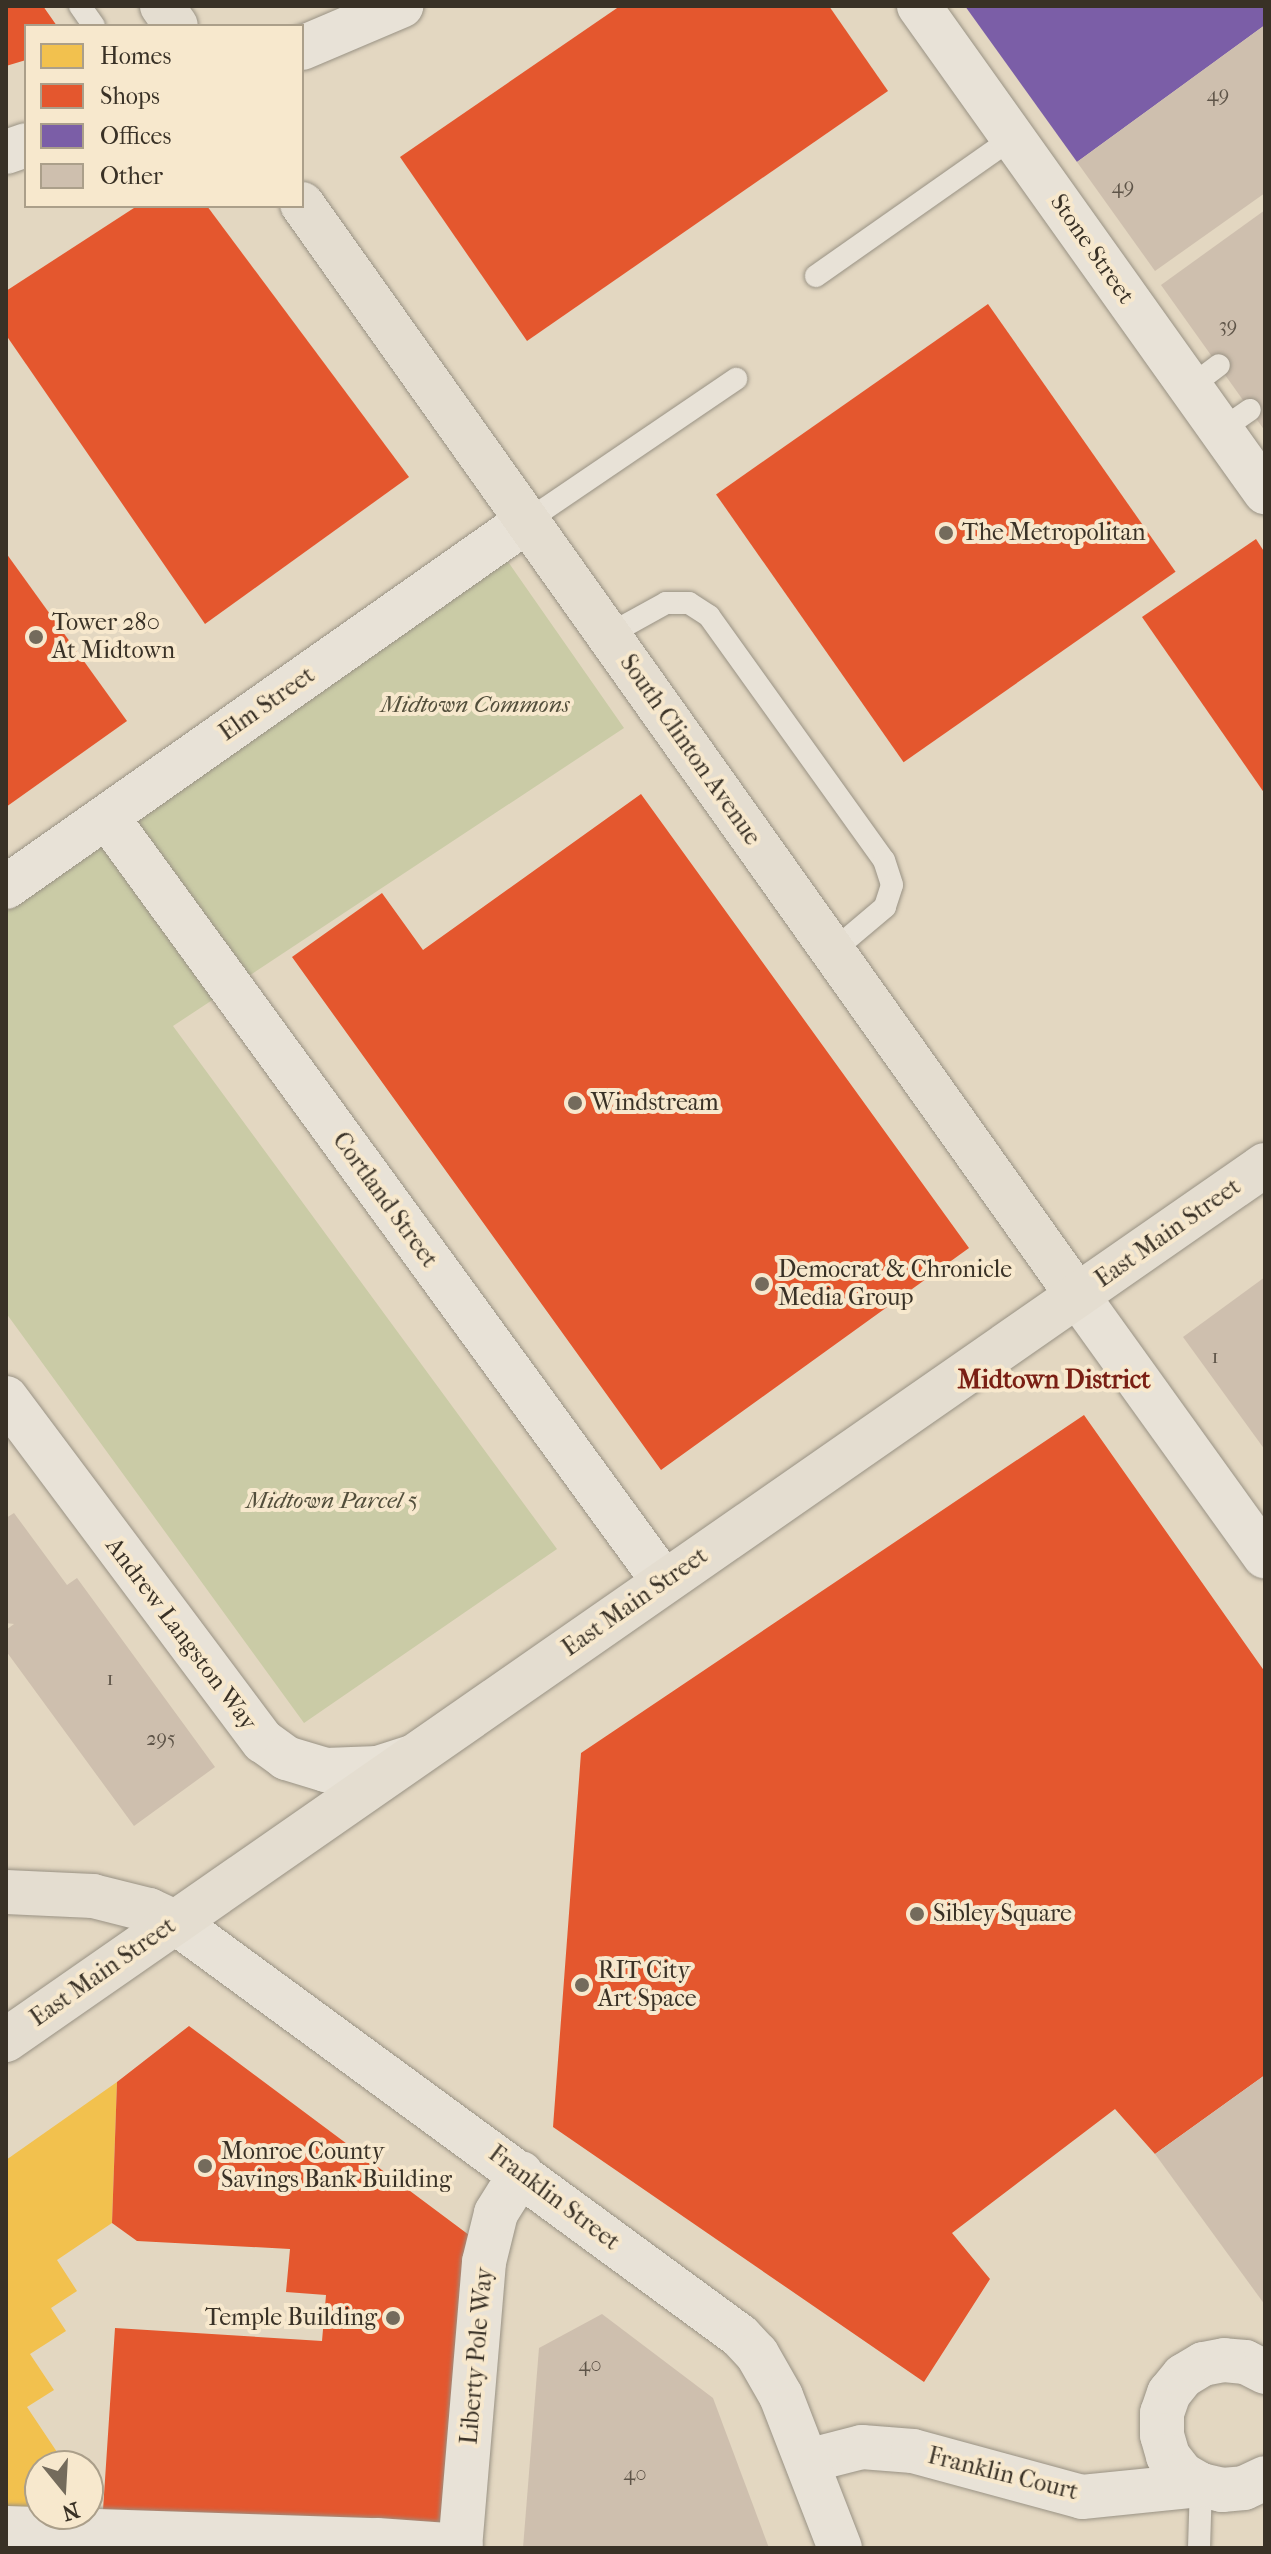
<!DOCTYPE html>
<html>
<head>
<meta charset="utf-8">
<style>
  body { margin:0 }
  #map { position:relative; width:1271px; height:2554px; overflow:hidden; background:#e3d7c1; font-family:"IM FELL French Canon",serif }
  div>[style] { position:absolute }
  .green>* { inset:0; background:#cacba6 }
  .homes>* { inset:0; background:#f2c14e }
  .shops>* { inset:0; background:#e4572e; transform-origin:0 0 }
  .offices>* { inset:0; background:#7b5ea7 }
  .building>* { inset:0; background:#cebfae }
  .roads { filter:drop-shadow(0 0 2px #999284) drop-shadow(0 0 2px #999284) }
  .service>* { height:22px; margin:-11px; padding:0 11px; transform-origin:11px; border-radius:11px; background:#e8e2d7 }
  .minor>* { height:44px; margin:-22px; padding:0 22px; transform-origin:22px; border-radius:22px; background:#e8e2d7 }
  .tertiary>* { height:44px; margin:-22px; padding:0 22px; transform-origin:22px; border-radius:22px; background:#e8e2d7 }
  .secondary>* { height:44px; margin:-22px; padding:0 22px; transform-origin:22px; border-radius:22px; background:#e8e2d7 }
  .primary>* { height:44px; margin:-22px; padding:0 22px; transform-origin:22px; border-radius:22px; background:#e4ddd0 }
  .dots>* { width:22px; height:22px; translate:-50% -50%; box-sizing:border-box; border:4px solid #f7e8cd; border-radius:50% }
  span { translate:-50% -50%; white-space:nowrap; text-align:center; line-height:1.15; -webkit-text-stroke:8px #f7e8cd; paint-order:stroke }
  .number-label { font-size:20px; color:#5e5448 }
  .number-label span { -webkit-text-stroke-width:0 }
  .street-label { font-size:24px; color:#393126 }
  .poi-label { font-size:24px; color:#393126 }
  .left { translate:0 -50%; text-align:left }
  .right { translate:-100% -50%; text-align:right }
  .park-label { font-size:24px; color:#524e3b; font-style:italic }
  .neighbourhood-label { font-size:26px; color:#7a1f14; font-weight:700 }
  .frame { position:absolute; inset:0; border:8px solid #393126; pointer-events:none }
  .legend { position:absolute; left:24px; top:24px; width:280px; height:184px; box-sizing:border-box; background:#f7e8cd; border:2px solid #ab9f8a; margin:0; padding:10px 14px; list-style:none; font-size:24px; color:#393126 }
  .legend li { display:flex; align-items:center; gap:16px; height:40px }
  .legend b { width:40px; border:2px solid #ab9f8a }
  .north { position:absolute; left:24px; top:2450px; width:80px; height:80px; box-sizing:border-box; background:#f7e8cd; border:2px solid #ab9f8a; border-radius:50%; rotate:162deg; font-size:22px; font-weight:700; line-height:32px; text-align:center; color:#393126 }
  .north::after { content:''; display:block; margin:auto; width:28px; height:36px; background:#746b5c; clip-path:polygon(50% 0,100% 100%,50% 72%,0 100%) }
</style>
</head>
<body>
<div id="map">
  <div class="green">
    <i style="clip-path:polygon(506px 559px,624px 728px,173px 1026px,557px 1549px,304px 1723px,6px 1313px,6px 912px)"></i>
  </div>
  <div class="homes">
    <i style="clip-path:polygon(117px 2082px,112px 2223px,57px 2260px,77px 2291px,51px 2308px,66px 2331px,30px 2354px,54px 2390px,27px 2407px,61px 2458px,61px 2466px,40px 2466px,40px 2508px,6px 2507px,6px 2160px)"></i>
  </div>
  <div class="shops">
    <i style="clip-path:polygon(6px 6px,43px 6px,57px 26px,26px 26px,26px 60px,6px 66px)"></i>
    <i style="clip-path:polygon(620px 6px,829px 6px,888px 91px,527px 341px,400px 157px)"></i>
    <i style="clip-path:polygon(137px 206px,207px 206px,409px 477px,205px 624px,6px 335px,6px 291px)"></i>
    <i style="left:988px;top:304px;width:327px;height:332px;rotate:55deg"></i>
    <i style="clip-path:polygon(1256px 539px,1265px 553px,1265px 794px,1142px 617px)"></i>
    <i style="clip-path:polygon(6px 553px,127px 721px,6px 807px)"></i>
    <i style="clip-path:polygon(641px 794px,969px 1248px,661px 1470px,292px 957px,382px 893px,423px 950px)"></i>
    <i style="clip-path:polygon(1084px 1415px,1265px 1672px,1265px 2075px,1155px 2154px,1115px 2109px,952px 2233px,990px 2279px,924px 2382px,553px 2127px,581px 1753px)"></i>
    <i style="clip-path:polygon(189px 2026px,469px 2235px,448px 2533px,103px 2510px,115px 2328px,322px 2341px,326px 2295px,286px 2292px,290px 2249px,137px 2241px,112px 2223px,117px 2082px)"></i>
  </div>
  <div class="offices">
    <i style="clip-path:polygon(965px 6px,1265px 6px,1265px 25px,1077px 162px)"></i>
  </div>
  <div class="building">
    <i style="clip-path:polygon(1265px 25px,1265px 193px,1155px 271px,1077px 162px)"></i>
    <i style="clip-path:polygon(1265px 210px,1265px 431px,1161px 285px)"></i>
    <i style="clip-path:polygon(1265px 1277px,1265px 1450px,1183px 1337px)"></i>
    <i style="clip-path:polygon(14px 1513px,67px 1585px,77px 1578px,215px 1767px,134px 1826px,6px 1651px,6px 1630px,14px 1624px,6px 1623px,6px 1518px)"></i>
    <i style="clip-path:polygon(1265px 2075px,1265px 2305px,1155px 2154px)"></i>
    <i style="clip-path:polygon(602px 2314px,713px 2398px,769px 2548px,523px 2548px,539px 2348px)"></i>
  </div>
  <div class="roads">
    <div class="service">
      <i style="left:80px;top:6px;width:24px;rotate:55deg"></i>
      <i style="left:816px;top:276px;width:240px;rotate:-35.1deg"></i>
      <i style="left:1190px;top:387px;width:36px;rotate:-37deg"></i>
      <i style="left:1221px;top:430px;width:35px;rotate:-35deg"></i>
      <i style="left:527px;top:521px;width:253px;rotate:-34.2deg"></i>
      <i style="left:608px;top:635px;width:66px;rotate:-28.9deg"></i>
      <i style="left:666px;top:603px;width:23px"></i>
      <i style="left:689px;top:603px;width:24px;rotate:33deg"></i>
      <i style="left:709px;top:616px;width:300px;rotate:54.4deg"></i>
      <i style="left:884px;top:860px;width:26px;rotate:72deg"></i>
      <i style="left:892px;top:885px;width:23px;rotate:108deg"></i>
      <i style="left:885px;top:907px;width:68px;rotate:139.8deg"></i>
      <i style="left:1199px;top:2548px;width:63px;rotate:-88.2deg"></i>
    </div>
    <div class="minor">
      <i style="left:919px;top:6px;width:597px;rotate:54.55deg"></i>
      <i style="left:107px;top:817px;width:946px;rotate:53.94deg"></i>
      <i style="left:6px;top:887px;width:637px;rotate:-35.09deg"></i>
      <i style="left:6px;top:1398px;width:429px;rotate:53.2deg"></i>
      <i style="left:263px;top:1741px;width:29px;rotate:36deg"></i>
      <i style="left:286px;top:1758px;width:42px;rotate:16.7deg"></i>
      <i style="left:326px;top:1770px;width:52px;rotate:-2.2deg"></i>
      <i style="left:378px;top:1768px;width:36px;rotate:-18deg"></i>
      <i style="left:1265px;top:2372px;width:22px;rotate:-153deg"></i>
      <i style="left:1245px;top:2362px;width:21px;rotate:-175deg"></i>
      <i style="left:1224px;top:2360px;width:21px;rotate:169deg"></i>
      <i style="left:1203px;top:2364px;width:23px;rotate:149deg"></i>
      <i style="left:1183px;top:2376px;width:22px;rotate:129deg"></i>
      <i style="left:1169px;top:2393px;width:21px;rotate:109deg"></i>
      <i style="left:1162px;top:2413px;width:22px;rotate:90deg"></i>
      <i style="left:1162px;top:2435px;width:22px;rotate:74deg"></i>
      <i style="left:1168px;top:2456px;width:23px;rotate:52deg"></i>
      <i style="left:1182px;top:2474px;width:22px;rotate:30deg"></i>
      <i style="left:1201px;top:2485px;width:22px;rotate:13deg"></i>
      <i style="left:1222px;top:2490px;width:22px;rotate:-5deg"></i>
      <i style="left:1244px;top:2488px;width:23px;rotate:-25deg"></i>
      <i style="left:807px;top:2461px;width:57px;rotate:-14.3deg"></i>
      <i style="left:862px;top:2447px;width:51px;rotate:4.5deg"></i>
      <i style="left:913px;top:2451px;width:175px;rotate:15.2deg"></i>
      <i style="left:1082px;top:2497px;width:120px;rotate:-5.8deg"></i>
      <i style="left:6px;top:2528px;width:371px;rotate:1.9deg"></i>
      <i style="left:377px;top:2540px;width:84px;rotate:4.1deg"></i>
      <i style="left:460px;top:2548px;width:287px;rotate:-85.2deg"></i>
      <i style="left:484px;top:2262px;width:50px;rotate:-76.2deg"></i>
      <i style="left:496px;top:2213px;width:47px;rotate:-58deg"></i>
    </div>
    <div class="tertiary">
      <i style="left:175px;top:1922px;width:700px;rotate:36.23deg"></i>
      <i style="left:740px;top:2336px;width:25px;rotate:47deg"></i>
      <i style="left:757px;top:2354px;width:48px;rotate:60.3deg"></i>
      <i style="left:781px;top:2396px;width:163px;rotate:68.8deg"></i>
    </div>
    <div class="secondary">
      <i style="left:302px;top:48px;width:108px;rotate:-23deg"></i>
      <i style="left:6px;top:152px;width:21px;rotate:-19deg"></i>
      <i style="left:1077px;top:1295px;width:322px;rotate:54.3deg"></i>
    </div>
    <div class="primary">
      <i style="left:162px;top:6px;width:24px;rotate:55deg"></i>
      <i style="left:302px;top:204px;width:1338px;rotate:54.61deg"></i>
      <i style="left:6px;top:1892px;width:87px;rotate:2.6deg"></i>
      <i style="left:93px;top:1896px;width:58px;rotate:14deg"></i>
      <i style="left:149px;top:1910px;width:29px;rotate:25deg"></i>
      <i style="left:6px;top:2040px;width:1533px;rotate:-34.8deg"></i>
    </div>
  </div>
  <div class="dots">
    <i style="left:946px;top:533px;background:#746b5c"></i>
    <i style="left:36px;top:637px;background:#746b5c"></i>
    <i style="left:575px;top:1103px;background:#746b5c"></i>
    <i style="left:762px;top:1284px;background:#746b5c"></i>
    <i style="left:917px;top:1914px;background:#746b5c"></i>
    <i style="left:582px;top:1985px;background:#746b5c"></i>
    <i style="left:205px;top:2166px;background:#746b5c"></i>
    <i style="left:393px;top:2318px;background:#746b5c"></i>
  </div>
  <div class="number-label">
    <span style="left:1218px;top:94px">49</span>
    <span style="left:1123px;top:186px">49</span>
    <span style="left:1228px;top:325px">39</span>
    <span style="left:1215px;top:1356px">1</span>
    <span style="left:110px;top:1678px">1</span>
    <span style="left:161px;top:1738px">295</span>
    <span style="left:590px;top:2364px">40</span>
    <span style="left:635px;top:2473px">40</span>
  </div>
  <div class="street-label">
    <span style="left:1092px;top:249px;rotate:55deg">Stone Street</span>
    <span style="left:267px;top:704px;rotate:-35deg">Elm Street</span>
    <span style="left:690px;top:750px;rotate:55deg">South Clinton Avenue</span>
    <span style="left:385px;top:1200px;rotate:54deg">Cortland Street</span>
    <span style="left:1168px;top:1233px;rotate:-35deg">East Main Street</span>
    <span style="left:635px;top:1602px;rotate:-35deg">East Main Street</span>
    <span style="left:181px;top:1634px;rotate:53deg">Andrew Langston Way</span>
    <span style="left:103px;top:1972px;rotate:-35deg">East Main Street</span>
    <span style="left:554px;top:2198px;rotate:37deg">Franklin Street</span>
    <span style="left:477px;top:2356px;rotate:-85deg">Liberty Pole Way</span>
    <span style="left:1003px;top:2474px;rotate:14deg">Franklin Court</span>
  </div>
  <div class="poi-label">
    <span class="left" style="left:962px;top:533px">The Metropolitan</span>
    <span class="left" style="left:52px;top:637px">Tower 280<br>At Midtown</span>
    <span class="left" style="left:591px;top:1103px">Windstream</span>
    <span class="left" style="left:778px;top:1284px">Democrat &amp; Chronicle<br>Media Group</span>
    <span class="left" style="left:933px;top:1914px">Sibley Square</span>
    <span class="left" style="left:598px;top:1985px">RIT City<br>Art Space</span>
    <span class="left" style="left:221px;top:2166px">Monroe County<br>Savings Bank Building</span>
    <span class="right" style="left:377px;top:2318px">Temple Building</span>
  </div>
  <div class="park-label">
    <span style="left:475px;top:705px">Midtown Commons</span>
    <span style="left:332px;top:1501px">Midtown Parcel 5</span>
  </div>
  <div class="neighbourhood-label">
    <span style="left:1054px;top:1380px">Midtown District</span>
  </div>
  <div class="frame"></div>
  <ul class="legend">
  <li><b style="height:22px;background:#f2c14e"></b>Homes</li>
  <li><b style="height:22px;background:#e4572e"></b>Shops</li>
  <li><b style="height:22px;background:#7b5ea7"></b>Offices</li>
  <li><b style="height:22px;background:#cebfae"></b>Other</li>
  </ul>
  <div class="north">N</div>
</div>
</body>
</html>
